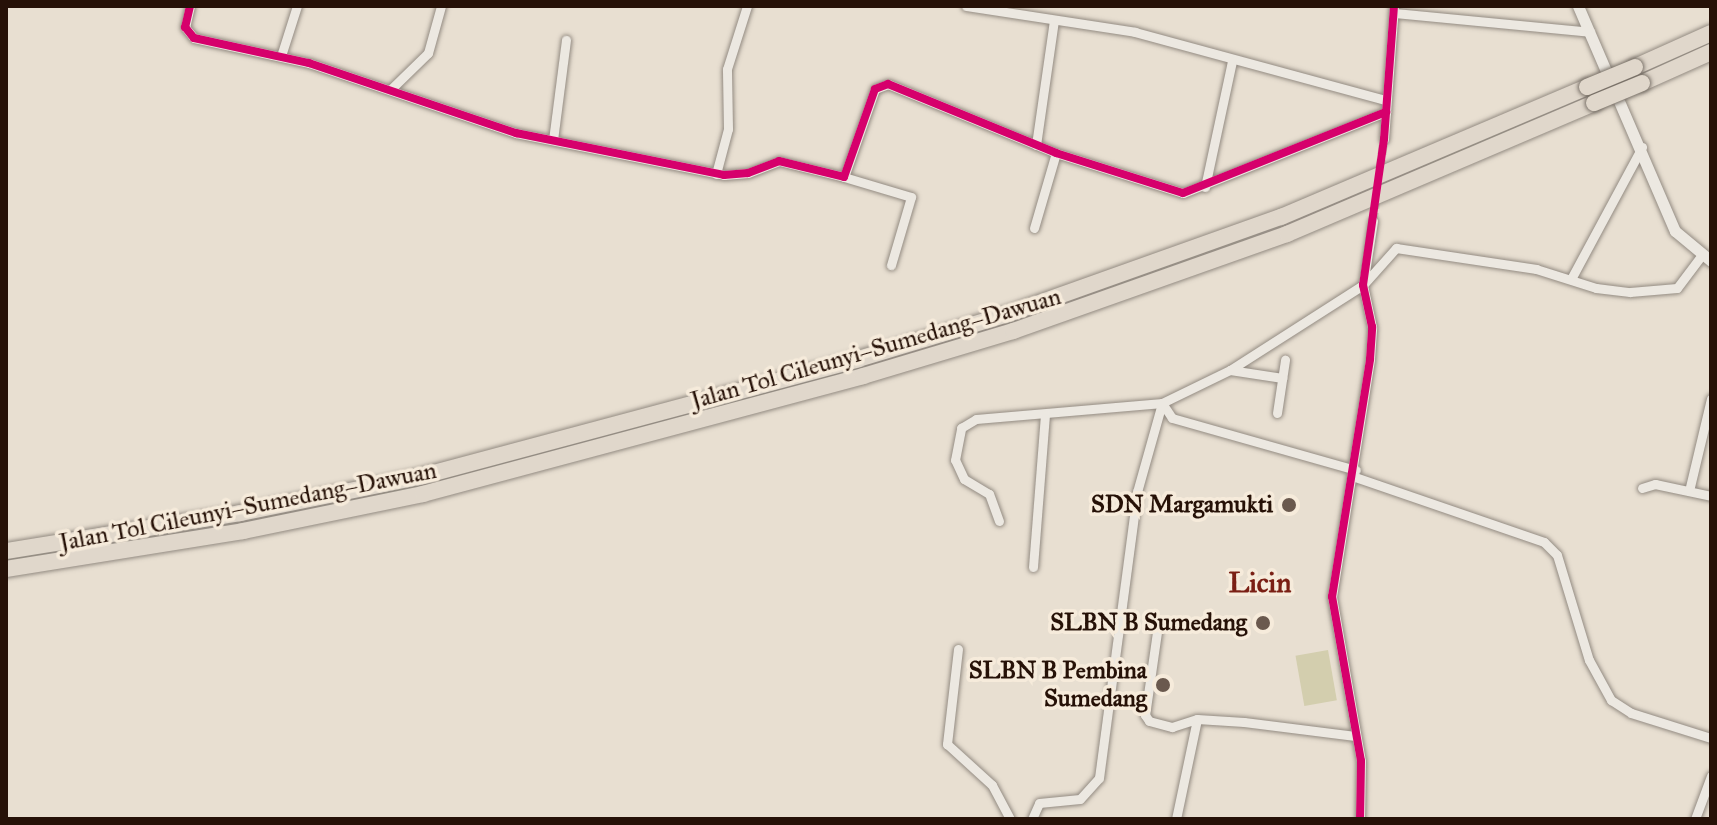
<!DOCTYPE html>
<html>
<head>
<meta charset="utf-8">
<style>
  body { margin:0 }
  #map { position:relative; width:1717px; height:825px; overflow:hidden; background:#e8dfd1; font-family:"IM FELL Great Primer",serif }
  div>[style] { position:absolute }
  .green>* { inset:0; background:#d3ceae; transform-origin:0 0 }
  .minor-tunnel>* { height:9px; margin-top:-4.5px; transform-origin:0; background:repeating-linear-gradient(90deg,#cbc0b3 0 9px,transparent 0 13.5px) }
  .roads { filter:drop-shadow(0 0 2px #938b82) drop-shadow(0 0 2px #938b82) }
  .minor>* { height:9px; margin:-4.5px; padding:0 4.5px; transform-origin:4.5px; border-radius:4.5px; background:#ece8e1 }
  .tertiary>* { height:11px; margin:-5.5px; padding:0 5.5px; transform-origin:5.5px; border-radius:5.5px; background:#ece8e1 }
  .motorway>* { height:16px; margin:-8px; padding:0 8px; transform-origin:8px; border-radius:8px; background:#e0d7cb }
  .bridges { filter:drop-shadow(0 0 2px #787067) drop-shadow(0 0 2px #787067) }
  .motorway-bridge>* { height:16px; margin:-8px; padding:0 8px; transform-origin:8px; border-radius:8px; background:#e0d7cb }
  .cycleway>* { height:8px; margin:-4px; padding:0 4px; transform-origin:4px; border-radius:4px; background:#d6006c }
  .dots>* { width:22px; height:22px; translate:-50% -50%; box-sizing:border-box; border:4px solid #f6ebdb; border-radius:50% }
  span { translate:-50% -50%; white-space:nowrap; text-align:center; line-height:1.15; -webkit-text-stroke:7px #f6ebdb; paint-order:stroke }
  .street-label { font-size:24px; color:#261107 }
  .poi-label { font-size:24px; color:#261107; font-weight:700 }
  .right { translate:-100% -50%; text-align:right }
  .quarter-label { font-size:28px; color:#7a1f14; font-weight:700 }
  .frame { position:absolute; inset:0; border:8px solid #261107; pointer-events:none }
</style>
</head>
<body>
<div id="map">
  <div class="green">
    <i style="left:1328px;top:650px;width:51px;height:33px;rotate:80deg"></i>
  </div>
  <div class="minor-tunnel">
    <i style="left:1373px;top:221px;width:83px;rotate:-82.4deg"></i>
  </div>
  <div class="roads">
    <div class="minor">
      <i style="left:190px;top:6px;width:22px;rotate:103deg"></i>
      <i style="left:185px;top:27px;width:14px;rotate:51deg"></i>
      <i style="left:194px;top:38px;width:118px;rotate:12.3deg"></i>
      <i style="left:309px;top:63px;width:219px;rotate:18.7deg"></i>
      <i style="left:516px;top:133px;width:212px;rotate:11.4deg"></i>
      <i style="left:724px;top:175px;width:24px;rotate:-5deg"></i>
      <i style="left:748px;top:173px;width:33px;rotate:-21deg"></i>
      <i style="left:779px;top:161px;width:67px;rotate:13.8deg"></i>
      <i style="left:844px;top:177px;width:93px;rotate:-70.6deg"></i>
      <i style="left:875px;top:89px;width:14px;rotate:-21deg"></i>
      <i style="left:888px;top:84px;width:182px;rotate:22.3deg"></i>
      <i style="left:1056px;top:153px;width:133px;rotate:17.5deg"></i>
      <i style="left:1183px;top:193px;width:219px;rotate:-21.8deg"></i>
      <i style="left:966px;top:6px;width:171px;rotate:8.7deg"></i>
      <i style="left:1135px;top:32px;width:259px;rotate:15.2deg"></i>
      <i style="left:1394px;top:13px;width:197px;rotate:5.5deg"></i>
      <i style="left:281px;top:56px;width:52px;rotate:-72.3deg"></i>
      <i style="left:390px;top:90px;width:53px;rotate:-44.2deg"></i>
      <i style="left:428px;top:53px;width:49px;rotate:-74.5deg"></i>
      <i style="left:1384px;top:139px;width:133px;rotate:-85.7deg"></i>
      <i style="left:553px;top:140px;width:101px;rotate:-82.6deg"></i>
      <i style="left:1036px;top:145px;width:126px;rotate:-81.8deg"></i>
      <i style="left:716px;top:174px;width:47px;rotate:-75.1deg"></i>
      <i style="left:728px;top:129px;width:60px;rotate:-91deg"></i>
      <i style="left:727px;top:69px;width:66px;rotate:-72.4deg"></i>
      <i style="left:844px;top:177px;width:70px;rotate:16.6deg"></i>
      <i style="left:911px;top:197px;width:71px;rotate:106.4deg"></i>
      <i style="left:1205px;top:187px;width:129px;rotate:-77.9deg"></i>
      <i style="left:1034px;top:228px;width:78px;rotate:-73.7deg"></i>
      <i style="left:1571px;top:279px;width:150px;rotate:-61.7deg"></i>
      <i style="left:1230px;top:370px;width:158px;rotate:-32.6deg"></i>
      <i style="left:1363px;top:285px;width:50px;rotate:-48.3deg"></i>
      <i style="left:1396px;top:248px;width:142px;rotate:8.5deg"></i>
      <i style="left:1536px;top:269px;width:63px;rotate:17.6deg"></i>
      <i style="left:1596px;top:288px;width:34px;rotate:7deg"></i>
      <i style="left:1630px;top:292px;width:47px;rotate:-4.9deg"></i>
      <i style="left:1677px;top:288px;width:40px;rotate:-53deg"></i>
      <i style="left:1277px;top:413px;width:54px;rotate:-81.4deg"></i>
      <i style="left:1355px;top:477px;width:200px;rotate:19deg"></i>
      <i style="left:1544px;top:542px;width:18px;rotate:45deg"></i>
      <i style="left:1557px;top:555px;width:110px;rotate:73.1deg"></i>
      <i style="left:1589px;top:660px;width:46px;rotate:61.2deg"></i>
      <i style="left:1611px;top:700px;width:24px;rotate:33deg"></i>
      <i style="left:1631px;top:713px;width:84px;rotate:17.4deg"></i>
      <i style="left:1642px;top:488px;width:14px;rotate:-17deg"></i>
      <i style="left:1655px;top:484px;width:57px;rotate:12.1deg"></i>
      <i style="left:1689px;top:491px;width:95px;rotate:-76.6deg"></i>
      <i style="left:999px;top:521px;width:29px;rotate:-110deg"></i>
      <i style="left:989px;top:494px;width:29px;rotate:-149deg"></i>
      <i style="left:964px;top:479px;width:21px;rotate:-115deg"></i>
      <i style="left:955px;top:460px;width:33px;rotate:-79deg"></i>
      <i style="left:961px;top:428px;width:17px;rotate:-31deg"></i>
      <i style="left:976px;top:419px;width:187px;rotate:-4.9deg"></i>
      <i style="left:1162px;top:403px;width:18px;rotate:56deg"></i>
      <i style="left:1172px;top:418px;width:191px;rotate:15.8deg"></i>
      <i style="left:1033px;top:567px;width:152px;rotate:-85.5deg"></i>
      <i style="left:1158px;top:625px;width:91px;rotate:98.2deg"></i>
      <i style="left:1145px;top:715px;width:7px;rotate:56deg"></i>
      <i style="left:1149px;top:721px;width:24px;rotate:15deg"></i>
      <i style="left:1172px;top:727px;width:26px;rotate:-18deg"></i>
      <i style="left:1197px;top:719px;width:47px;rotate:3.7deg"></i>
      <i style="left:1244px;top:722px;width:112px;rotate:7.2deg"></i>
      <i style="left:958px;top:649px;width:96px;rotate:96.6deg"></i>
      <i style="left:947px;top:744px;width:61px;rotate:42.3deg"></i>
      <i style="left:992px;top:785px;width:38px;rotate:62deg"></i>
      <i style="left:1032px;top:819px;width:17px;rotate:-66deg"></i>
      <i style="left:1039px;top:803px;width:41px;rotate:-5.6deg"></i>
      <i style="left:1080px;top:799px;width:28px;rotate:-48deg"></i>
      <i style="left:1099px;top:778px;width:289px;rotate:-82.4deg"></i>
      <i style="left:1137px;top:492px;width:92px;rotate:-74.3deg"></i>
      <i style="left:1162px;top:403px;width:76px;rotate:-25.9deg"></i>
      <i style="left:1230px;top:370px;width:53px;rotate:8.7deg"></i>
      <i style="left:1176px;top:819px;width:102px;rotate:-78.1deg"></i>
      <i style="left:1360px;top:819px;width:58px;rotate:-89deg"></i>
      <i style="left:1361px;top:761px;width:167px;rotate:-100deg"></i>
      <i style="left:1332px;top:597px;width:241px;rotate:-80.9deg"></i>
      <i style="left:1370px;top:359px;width:32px;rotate:-86deg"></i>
      <i style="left:1372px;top:327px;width:43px;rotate:-102.1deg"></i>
      <i style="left:1363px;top:285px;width:65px;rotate:-81.1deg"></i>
      <i style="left:1695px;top:819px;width:46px;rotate:-69.6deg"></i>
    </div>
    <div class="tertiary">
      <i style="left:1578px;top:6px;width:245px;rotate:66.7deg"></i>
      <i style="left:1675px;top:231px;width:47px;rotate:39.8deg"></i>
    </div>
    <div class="motorway">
      <i style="left:1635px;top:67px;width:83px;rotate:-24.1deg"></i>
      <i style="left:1642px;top:83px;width:76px;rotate:-24.2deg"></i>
      <i style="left:6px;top:551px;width:237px;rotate:-9.2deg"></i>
      <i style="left:240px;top:513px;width:183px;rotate:-11.4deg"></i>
      <i style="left:419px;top:477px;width:455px;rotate:-15deg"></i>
      <i style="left:858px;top:359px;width:157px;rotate:-16.7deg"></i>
      <i style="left:1008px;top:314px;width:290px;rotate:-19.6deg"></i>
      <i style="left:1281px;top:217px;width:332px;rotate:-23deg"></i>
      <i style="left:6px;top:569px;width:240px;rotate:-9.1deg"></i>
      <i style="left:243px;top:531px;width:184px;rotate:-11.6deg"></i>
      <i style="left:423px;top:494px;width:456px;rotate:-15deg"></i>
      <i style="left:863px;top:376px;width:157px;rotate:-16.7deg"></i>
      <i style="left:1013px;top:331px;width:291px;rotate:-19.5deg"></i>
      <i style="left:1287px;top:234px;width:334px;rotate:-23.1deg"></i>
    </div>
  </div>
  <div class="bridges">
    <div class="motorway-bridge">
      <i style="left:1587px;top:87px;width:52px;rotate:-22.6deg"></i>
      <i style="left:1594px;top:103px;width:52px;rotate:-22.6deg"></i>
    </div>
  </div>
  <div class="cycleway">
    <i style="left:190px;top:6px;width:22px;rotate:103deg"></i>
    <i style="left:185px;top:27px;width:14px;rotate:51deg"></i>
    <i style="left:194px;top:38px;width:118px;rotate:12.3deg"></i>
    <i style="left:309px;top:63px;width:219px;rotate:18.7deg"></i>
    <i style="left:516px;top:133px;width:212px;rotate:11.4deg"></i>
    <i style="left:724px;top:175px;width:24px;rotate:-5deg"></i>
    <i style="left:748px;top:173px;width:33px;rotate:-21deg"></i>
    <i style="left:779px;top:161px;width:67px;rotate:13.8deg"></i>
    <i style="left:844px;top:177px;width:93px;rotate:-70.6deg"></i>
    <i style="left:875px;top:89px;width:14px;rotate:-21deg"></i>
    <i style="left:888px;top:84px;width:182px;rotate:22.3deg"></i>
    <i style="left:1056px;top:153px;width:133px;rotate:17.5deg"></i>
    <i style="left:1183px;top:193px;width:219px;rotate:-21.8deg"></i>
    <i style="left:1360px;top:819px;width:58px;rotate:-89deg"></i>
    <i style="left:1361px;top:761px;width:167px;rotate:-100deg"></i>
    <i style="left:1332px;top:597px;width:241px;rotate:-80.9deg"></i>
    <i style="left:1370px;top:359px;width:32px;rotate:-86deg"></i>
    <i style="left:1372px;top:327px;width:43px;rotate:-102.1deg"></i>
    <i style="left:1363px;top:285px;width:148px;rotate:-81.8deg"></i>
    <i style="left:1384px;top:139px;width:133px;rotate:-85.7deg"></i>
  </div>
  <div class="dots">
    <i style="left:1289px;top:505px;background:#6a594e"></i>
    <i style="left:1263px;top:623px;background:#6a594e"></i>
    <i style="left:1163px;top:685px;background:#6a594e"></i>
  </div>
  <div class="street-label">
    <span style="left:876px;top:349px;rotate:-16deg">Jalan Tol Cileunyi–Sumedang–Dawuan</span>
    <span style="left:248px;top:507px;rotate:-11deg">Jalan Tol Cileunyi–Sumedang–Dawuan</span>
  </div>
  <div class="poi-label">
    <span class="right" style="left:1273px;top:505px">SDN Margamukti</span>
    <span class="right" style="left:1247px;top:623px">SLBN B Sumedang</span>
    <span class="right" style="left:1147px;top:685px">SLBN B Pembina<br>Sumedang</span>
  </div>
  <div class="quarter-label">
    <span style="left:1260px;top:583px">Licin</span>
  </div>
  <div class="frame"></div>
</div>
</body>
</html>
